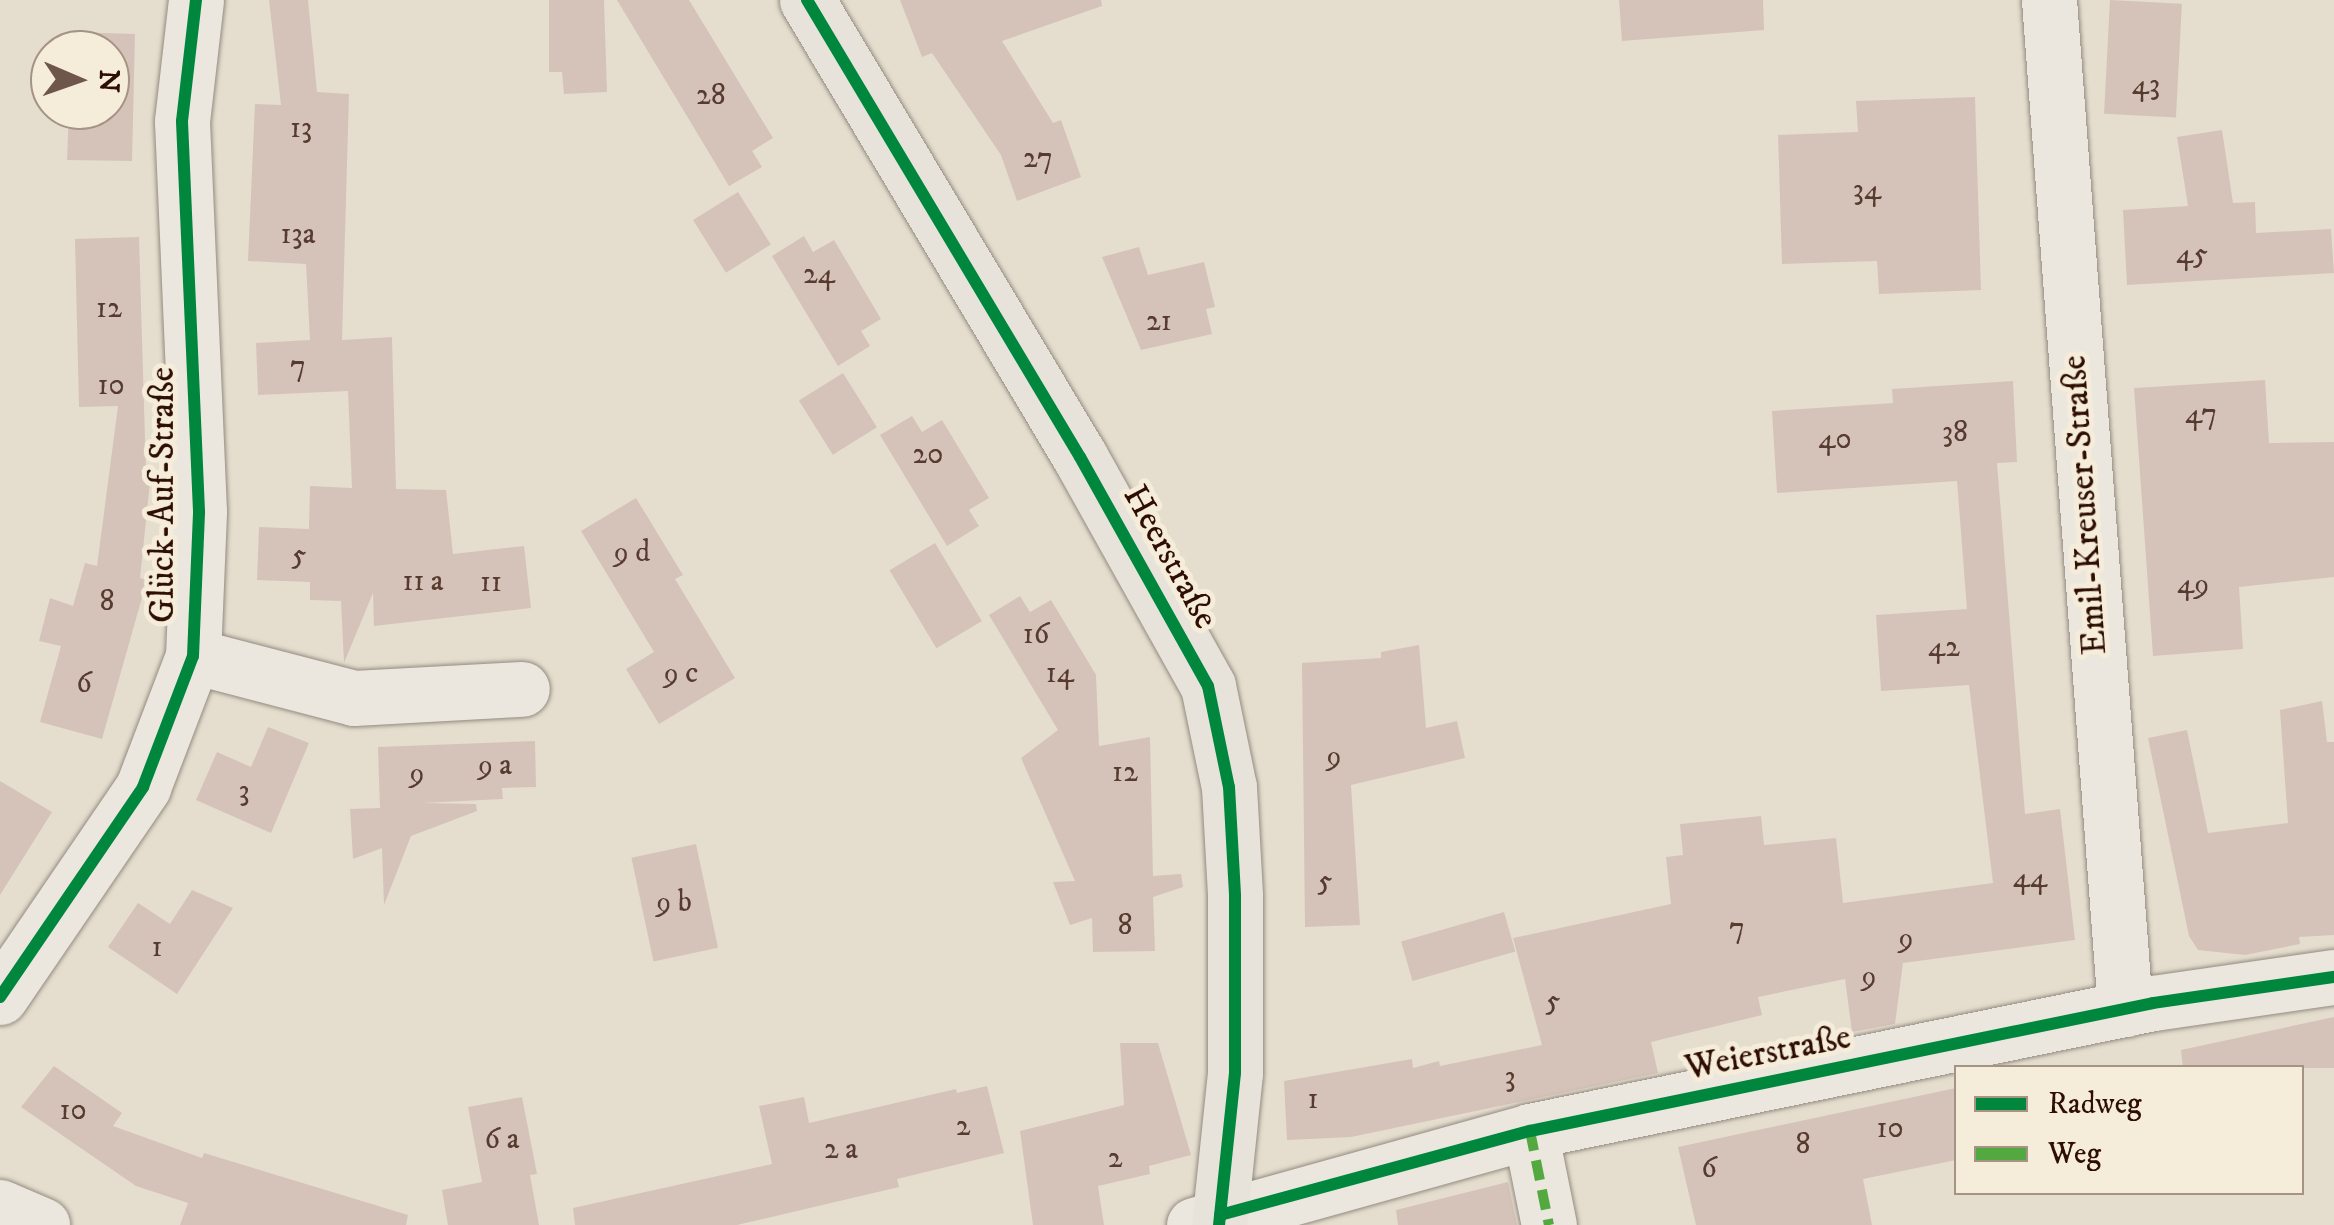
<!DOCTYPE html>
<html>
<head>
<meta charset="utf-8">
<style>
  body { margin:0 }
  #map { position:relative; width:2334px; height:1225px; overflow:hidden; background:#e5dece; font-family:"IM FELL DW Pica",serif }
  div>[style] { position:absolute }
  .building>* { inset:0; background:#d5c3b9; transform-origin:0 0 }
  .roads { filter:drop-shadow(0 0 2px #938b80) drop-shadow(0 0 2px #938b80) }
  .minor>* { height:55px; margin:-27.5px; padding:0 27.5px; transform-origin:27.5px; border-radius:27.5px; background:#ebe7df }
  .primary>* { height:55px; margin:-27.5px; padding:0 27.5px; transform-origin:27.5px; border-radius:27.5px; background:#e8e3da }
  .quiet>* { height:10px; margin-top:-5px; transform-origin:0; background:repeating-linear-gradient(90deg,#54a840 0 20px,transparent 0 30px) }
  .cycleway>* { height:12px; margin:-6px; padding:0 6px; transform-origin:6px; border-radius:6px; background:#00873e }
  span { translate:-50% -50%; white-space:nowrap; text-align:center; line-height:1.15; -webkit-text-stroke:10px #f5ecd9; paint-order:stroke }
  .number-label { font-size:30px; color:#583b30 }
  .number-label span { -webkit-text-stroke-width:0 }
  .street-label { font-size:35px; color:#2e0e03 }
  .legend { position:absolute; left:1954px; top:1065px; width:350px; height:130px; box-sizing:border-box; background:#f5ecd9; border:2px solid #a59383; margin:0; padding:12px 18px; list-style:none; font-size:30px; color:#2e0e03 }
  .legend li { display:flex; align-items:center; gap:20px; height:50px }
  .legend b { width:50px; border:2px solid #a59383 }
  .north { position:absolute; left:30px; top:30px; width:100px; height:100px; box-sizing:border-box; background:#f5ecd9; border:2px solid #a59383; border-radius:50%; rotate:92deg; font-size:28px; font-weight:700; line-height:40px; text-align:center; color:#2e0e03 }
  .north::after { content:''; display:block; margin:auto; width:35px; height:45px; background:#6e574a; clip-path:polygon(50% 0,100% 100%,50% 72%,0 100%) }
</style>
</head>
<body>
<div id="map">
  <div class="building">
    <i style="clip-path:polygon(269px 0,308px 0,317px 92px,349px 94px,342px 340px,392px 337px,396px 489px,446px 490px,453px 554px,524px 546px,531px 608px,374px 626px,373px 593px,344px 663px,341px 601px,310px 600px,310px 582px,257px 580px,259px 527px,309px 529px,310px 486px,352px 488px,348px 391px,258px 395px,256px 343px,310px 340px,306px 264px,248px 261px,255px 104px,281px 105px)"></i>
    <i style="clip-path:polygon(549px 0,604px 0,607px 92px,564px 94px,562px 72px,549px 72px)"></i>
    <i style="clip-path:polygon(617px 0,689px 0,773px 138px,752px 151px,762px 167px,729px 186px)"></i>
    <i style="clip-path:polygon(900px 0,1101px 0,1102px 6px,1002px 41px,1053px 123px,1061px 120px,1081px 177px,1017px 201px,1001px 155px,932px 53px,922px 57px)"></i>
    <i style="clip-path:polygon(1619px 0,1763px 0,1764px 30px,1622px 41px)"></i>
    <i style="left:2110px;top:0;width:72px;height:114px;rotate:3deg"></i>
    <i style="clip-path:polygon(72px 32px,135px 34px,132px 161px,67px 160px,69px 110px,110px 110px,110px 50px,71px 50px)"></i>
    <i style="clip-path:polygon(1975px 97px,1981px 290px,1879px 294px,1877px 261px,1782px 264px,1778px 135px,1858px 132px,1856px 101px)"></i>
    <i style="clip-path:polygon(2222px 130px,2233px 203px,2255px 202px,2256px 233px,2331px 229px,2334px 273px,2127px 285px,2123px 210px,2188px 206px,2177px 137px)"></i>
    <i style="left:738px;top:192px;width:62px;height:53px;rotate:58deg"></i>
    <i style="clip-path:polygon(804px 236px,813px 252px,834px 240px,881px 319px,861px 331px,870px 346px,838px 366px,772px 256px)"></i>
    <i style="clip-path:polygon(139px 237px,146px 472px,151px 473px,140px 578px,147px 580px,102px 739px,40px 722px,61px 646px,39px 641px,50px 598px,73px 606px,85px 563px,97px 566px,118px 406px,79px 407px,75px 239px)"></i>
    <i style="clip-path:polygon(1139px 247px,1148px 275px,1204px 262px,1215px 307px,1206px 309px,1212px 334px,1141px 350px,1102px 257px)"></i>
    <i style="left:843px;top:373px;width:64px;height:52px;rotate:58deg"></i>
    <i style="clip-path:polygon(2265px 380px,2269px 443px,2334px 442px,2334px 577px,2239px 587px,2243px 649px,2153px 656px,2134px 388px)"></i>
    <i style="clip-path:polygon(2013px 381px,2017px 462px,1997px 463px,2025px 814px,2060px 809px,2075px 940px,1903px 963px,1895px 1024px,1852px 1032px,1845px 979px,1758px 997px,1762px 1015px,1651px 1042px,1658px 1073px,1351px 1137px,1287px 1140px,1284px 1081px,1412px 1059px,1413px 1068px,1439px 1061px,1440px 1066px,1542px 1045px,1513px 938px,1671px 904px,1666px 857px,1683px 855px,1680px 824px,1761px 816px,1764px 845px,1836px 838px,1843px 903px,1993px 883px,1969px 685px,1881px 691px,1876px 615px,1967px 609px,1957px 481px,1777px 493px,1772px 411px,1893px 403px,1892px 389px)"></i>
    <i style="clip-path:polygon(912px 416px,922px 432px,942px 420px,989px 498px,969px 510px,979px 526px,947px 546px,880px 435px)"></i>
    <i style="clip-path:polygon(636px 498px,683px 575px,675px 579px,735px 678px,659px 724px,626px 669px,654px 652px,581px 531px)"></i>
    <i style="left:935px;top:543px;width:91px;height:53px;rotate:59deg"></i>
    <i style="clip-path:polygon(1020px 596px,1030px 612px,1051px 600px,1096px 675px,1099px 746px,1150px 737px,1153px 876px,1181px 874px,1183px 887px,1153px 897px,1155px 951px,1093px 952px,1092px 918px,1070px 925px,1053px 882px,1075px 881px,1021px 758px,1058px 730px,989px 615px)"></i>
    <i style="clip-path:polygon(1419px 645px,1426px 728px,1457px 721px,1465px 758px,1351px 785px,1360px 925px,1305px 927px,1302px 663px,1381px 658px,1381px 652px)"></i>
    <i style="clip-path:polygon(2322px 701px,2327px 742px,2334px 742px,2334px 935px,2299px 937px,2300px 944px,2245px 955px,2198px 950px,2189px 936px,2148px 738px,2187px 730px,2208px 833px,2288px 823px,2280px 710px)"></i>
    <i style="clip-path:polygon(268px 727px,309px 743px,271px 833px,196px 800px,217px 752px,251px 767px)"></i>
    <i style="clip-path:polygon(535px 741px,536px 787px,502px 788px,503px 799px,422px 803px,476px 804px,477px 811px,411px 836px,384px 905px,382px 848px,353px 859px,350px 809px,380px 808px,378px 747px)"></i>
    <i style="clip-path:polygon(0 781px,52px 812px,0 895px)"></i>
    <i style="left:696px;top:844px;width:106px;height:66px;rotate:78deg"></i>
    <i style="clip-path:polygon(192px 890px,233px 908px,177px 994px,108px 947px,138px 903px,170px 924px)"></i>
    <i style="left:1504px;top:912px;width:41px;height:107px;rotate:74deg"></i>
    <i style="clip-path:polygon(2334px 1017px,2334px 1068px,2183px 1068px,2181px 1050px)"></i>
    <i style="clip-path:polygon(1120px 1043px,1158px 1043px,1191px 1155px,1149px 1166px,1150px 1174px,1098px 1186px,1104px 1225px,1033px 1225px,1020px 1131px,1124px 1105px)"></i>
    <i style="clip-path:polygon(54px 1066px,122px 1113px,113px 1126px,202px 1158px,204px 1153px,408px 1215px,406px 1225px,180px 1225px,188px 1203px,136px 1186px,21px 1107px)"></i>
    <i style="clip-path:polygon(987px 1086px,1004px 1153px,897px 1179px,899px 1187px,737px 1225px,575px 1225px,573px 1208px,772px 1164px,759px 1106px,804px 1097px,809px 1123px,956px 1089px,957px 1093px)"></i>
    <i style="clip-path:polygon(1956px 1088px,1956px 1160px,1863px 1179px,1872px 1225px,1696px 1225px,1678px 1147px)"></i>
    <i style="clip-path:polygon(522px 1097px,537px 1174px,530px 1175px,539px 1225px,448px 1225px,442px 1190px,482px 1182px,468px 1107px)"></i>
    <i style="clip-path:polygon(1508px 1182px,1517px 1225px,1398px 1225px,1396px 1210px)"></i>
  </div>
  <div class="roads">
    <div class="minor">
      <i style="left:2049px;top:0;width:1012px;rotate:85.69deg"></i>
      <i style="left:193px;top:656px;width:166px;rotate:14.6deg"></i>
      <i style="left:354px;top:698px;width:168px;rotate:-3.1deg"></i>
      <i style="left:0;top:997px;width:254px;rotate:-55.7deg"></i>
      <i style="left:143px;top:787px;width:140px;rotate:-69.1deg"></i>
      <i style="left:193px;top:656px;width:145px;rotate:-87.6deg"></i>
      <i style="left:199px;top:511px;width:390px;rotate:-92.5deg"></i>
      <i style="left:182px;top:121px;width:122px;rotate:-83.4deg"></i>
      <i style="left:1530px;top:1131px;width:96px;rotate:78.6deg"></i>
      <i style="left:0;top:1207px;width:46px;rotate:23.2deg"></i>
      <i style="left:1194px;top:1225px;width:349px;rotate:-15.6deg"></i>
      <i style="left:1530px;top:1131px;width:636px;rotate:-11.61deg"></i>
      <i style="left:2153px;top:1003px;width:183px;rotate:-8.2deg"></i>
    </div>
    <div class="primary">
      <i style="left:807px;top:0;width:532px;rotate:59.15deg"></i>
      <i style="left:1080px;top:457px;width:262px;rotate:60.8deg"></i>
      <i style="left:1208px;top:686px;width:103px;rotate:78.3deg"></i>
      <i style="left:1229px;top:787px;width:109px;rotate:86.8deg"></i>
      <i style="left:1235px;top:896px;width:177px;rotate:90deg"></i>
      <i style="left:1235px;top:1073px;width:153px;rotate:96deg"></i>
    </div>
  </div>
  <div class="quiet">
    <i style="left:1530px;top:1131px;width:96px;rotate:78.6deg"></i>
  </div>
  <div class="cycleway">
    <i style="left:807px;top:0;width:532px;rotate:59.15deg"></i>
    <i style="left:1080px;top:457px;width:262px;rotate:60.8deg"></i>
    <i style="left:1208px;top:686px;width:103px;rotate:78.3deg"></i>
    <i style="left:1229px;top:787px;width:109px;rotate:86.8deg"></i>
    <i style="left:1235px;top:896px;width:177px;rotate:90deg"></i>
    <i style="left:1235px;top:1073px;width:153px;rotate:96deg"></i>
    <i style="left:0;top:997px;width:254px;rotate:-55.7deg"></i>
    <i style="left:143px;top:787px;width:140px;rotate:-69.1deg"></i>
    <i style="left:193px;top:656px;width:145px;rotate:-87.6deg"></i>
    <i style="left:199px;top:511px;width:390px;rotate:-92.5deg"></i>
    <i style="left:182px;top:121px;width:122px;rotate:-83.4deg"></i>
    <i style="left:1220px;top:1215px;width:321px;rotate:-15.2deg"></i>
    <i style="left:1530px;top:1131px;width:636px;rotate:-11.61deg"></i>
    <i style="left:2153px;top:1003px;width:183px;rotate:-8.2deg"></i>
  </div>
  <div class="number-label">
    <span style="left:2146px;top:86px">43</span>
    <span style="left:711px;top:96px">28</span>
    <span style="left:301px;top:129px">13</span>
    <span style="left:1038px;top:159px">27</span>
    <span style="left:1867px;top:191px">34</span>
    <span style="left:298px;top:235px">13a</span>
    <span style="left:2192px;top:255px">45</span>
    <span style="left:819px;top:275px">24</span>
    <span style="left:109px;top:309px">12</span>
    <span style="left:1159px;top:322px">21</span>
    <span style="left:298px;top:367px">7</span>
    <span style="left:111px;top:386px">10</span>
    <span style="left:2201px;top:415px">47</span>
    <span style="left:1955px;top:433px">38</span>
    <span style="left:1835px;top:440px">40</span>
    <span style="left:928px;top:455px">20</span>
    <span style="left:632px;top:553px">9 d</span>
    <span style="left:299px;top:556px">5</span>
    <span style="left:423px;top:582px">11 a</span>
    <span style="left:491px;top:583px">11</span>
    <span style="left:2193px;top:585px">49</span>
    <span style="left:107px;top:602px">8</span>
    <span style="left:1036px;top:635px">16</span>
    <span style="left:1944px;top:648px">42</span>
    <span style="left:681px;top:674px">9 c</span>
    <span style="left:1060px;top:674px">14</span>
    <span style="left:84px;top:684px">6</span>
    <span style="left:1334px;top:757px">9</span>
    <span style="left:495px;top:766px">9 a</span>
    <span style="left:1125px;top:773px">12</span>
    <span style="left:417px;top:774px">9</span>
    <span style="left:244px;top:792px">3</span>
    <span style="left:2030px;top:879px">44</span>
    <span style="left:1325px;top:882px">5</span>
    <span style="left:674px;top:903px">9 b</span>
    <span style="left:1125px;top:926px">8</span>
    <span style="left:1737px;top:929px">7</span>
    <span style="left:1906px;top:939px">9</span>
    <span style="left:157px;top:948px">1</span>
    <span style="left:1869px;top:977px">9</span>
    <span style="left:1553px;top:1002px">5</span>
    <span style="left:1510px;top:1078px">3</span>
    <span style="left:1313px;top:1100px">1</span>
    <span style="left:73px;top:1111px">10</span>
    <span style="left:963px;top:1127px">2</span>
    <span style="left:1890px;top:1129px">10</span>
    <span style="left:502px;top:1140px">6 a</span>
    <span style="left:1803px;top:1145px">8</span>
    <span style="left:841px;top:1150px">2 a</span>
    <span style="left:1115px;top:1159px">2</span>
    <span style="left:1709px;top:1169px">6</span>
  </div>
  <div class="street-label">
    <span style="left:163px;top:495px;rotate:-90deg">Glück-Auf-Straße</span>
    <span style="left:2085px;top:505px;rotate:-94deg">Emil-Kreuser-Straße</span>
    <span style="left:1170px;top:557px;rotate:61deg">Heerstraße</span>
    <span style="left:1768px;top:1053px;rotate:-11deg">Weierstraße</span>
  </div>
  <ul class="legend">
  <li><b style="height:12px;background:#00873e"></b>Radweg</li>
  <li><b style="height:12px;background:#54a840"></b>Weg</li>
  </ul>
  <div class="north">N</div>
</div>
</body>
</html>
